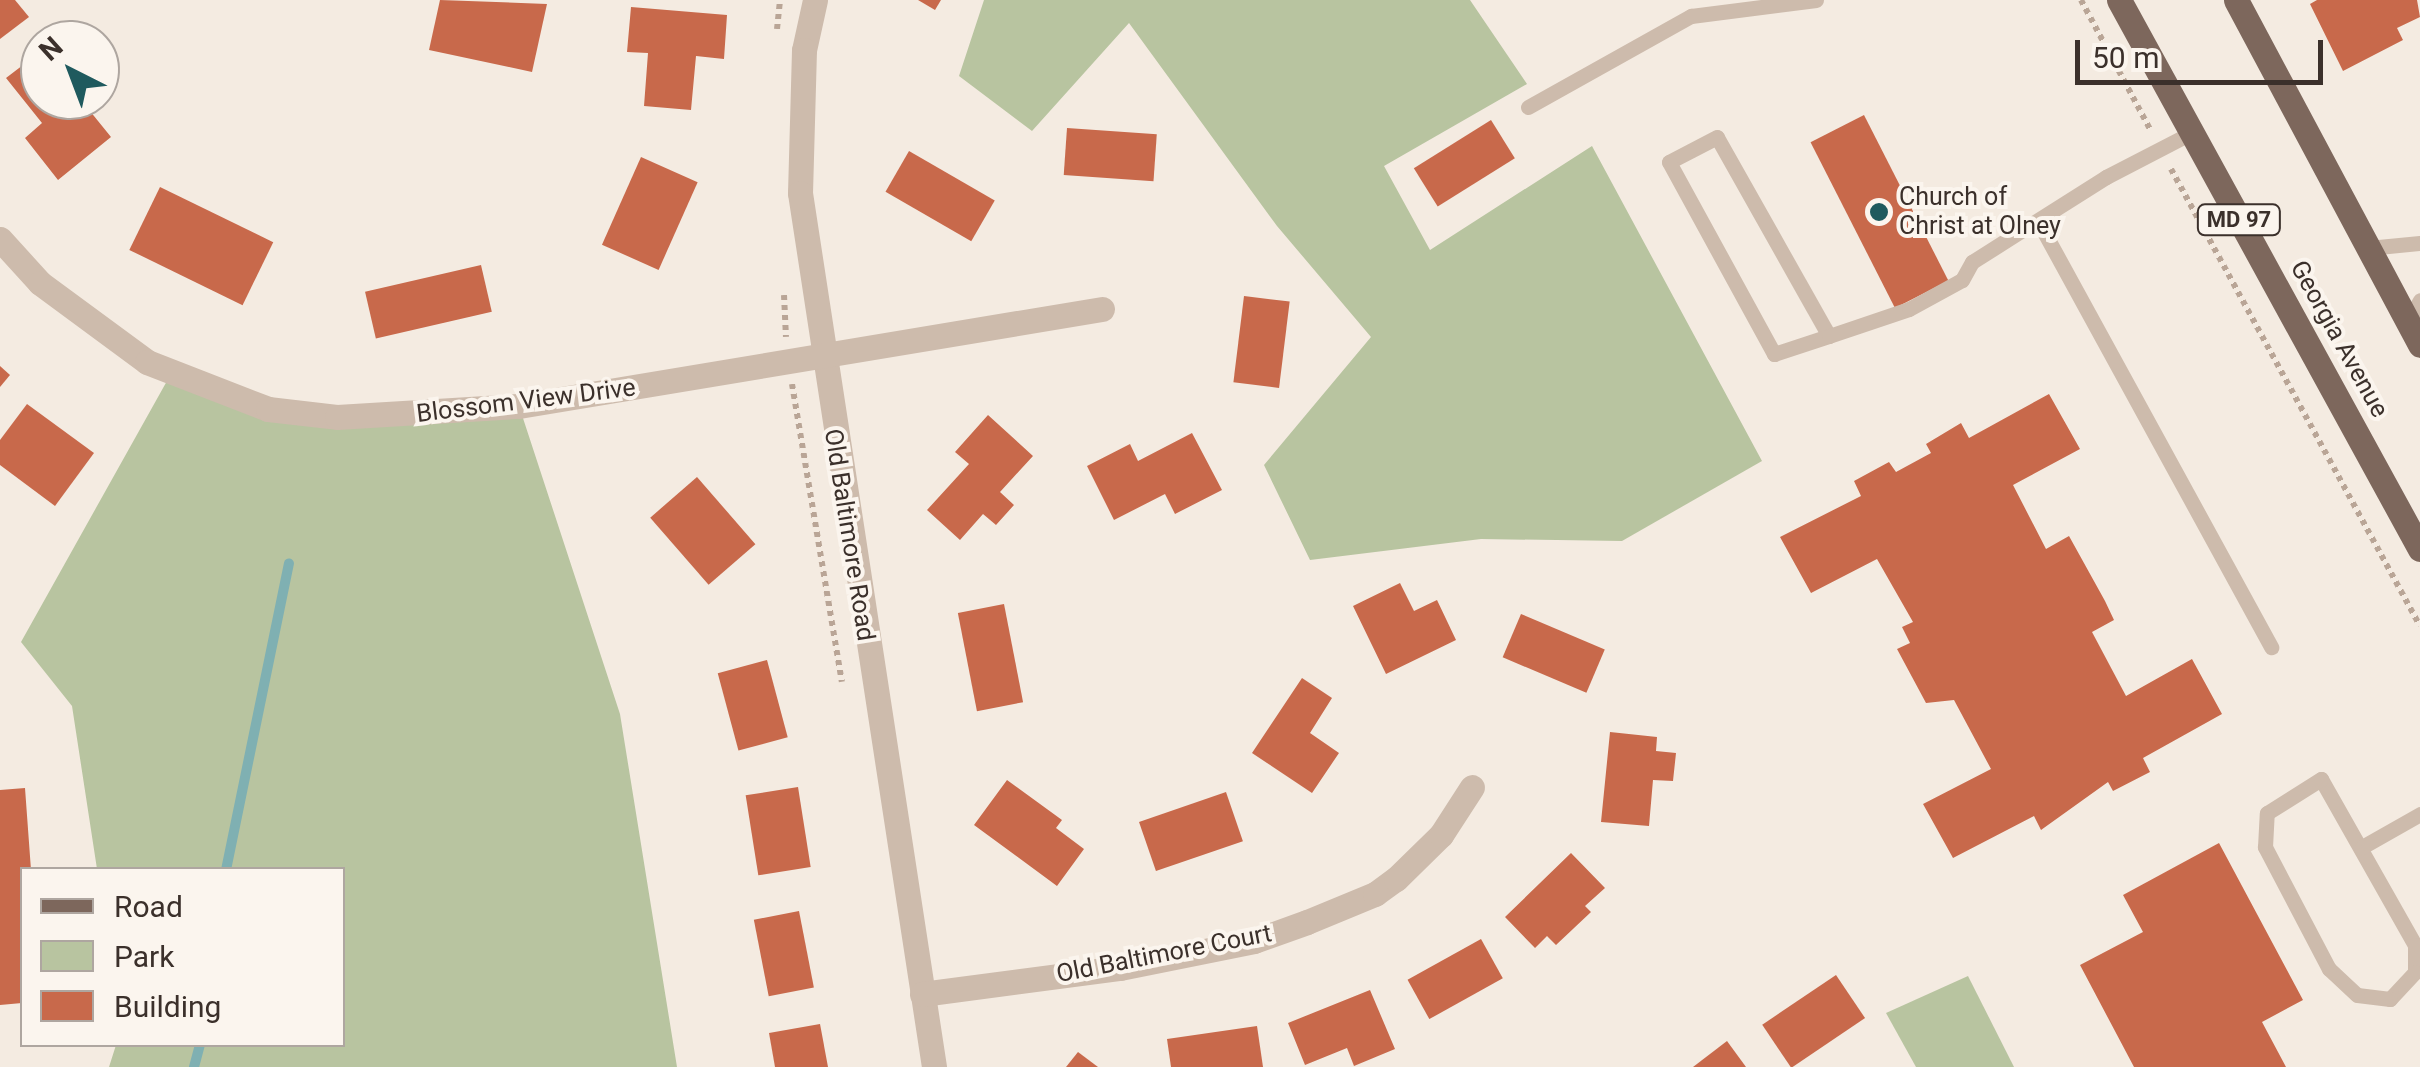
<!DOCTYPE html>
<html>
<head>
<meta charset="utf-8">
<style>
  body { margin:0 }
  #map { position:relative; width:2420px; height:1067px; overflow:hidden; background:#f4ebe1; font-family:Roboto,sans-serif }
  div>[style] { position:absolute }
  .green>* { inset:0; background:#b8c4a0 }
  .stream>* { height:10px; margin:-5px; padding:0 5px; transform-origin:5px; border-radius:5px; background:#7fb0b2 }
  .building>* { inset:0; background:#c8694b; transform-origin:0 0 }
  .path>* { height:6px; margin-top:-3px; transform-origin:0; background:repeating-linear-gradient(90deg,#b9a596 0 5px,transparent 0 10px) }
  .service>* { height:15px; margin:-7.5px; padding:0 7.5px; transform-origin:7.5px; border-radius:7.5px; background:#cdbbac }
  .minor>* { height:25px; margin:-12.5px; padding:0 12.5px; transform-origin:12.5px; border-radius:12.5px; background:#cdbbac }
  .primary>* { height:25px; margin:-12.5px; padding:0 12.5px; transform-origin:12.5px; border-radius:12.5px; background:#7d675c }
  .dots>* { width:28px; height:28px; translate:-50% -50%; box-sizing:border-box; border:5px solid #fbf5ee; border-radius:50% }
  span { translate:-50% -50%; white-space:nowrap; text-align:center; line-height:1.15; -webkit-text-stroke:8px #fbf5ee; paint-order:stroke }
  .shield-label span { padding:2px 8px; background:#fbf5ee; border:2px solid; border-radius:8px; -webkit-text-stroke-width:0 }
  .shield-label { font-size:22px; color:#3b302b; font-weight:700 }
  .poi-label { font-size:25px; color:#3b302b }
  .left { translate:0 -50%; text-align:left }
  .street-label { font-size:25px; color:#3b302b }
  .legend { position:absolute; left:20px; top:867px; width:325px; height:180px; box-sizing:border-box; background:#fbf5ee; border:2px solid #aea6a0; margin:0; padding:12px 18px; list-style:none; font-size:30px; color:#3b302b }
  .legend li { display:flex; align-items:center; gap:20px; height:50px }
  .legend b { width:50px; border:2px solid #aea6a0 }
  .north { position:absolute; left:20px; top:20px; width:100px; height:100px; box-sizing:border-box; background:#fbf5ee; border:2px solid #aea6a0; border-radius:50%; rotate:318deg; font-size:28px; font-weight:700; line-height:40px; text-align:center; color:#3b302b }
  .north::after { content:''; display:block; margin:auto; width:35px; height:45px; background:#1f5a5e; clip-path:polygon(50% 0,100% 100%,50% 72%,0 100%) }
  .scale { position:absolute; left:2075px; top:40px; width:248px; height:45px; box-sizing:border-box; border:5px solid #3b302b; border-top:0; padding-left:12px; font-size:30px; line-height:35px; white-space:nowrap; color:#3b302b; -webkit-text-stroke:8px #fbf5ee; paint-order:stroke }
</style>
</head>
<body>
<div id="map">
  <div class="green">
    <div style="clip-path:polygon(984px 0,1470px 0,1527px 84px,1384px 166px,1430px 250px,1592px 146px,1762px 461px,1622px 541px,1481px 539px,1310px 560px,1264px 465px,1371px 337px,1277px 226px,1129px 23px,1032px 131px,959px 76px)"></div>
    <div style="clip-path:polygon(172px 372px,268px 409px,519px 406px,620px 714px,677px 1067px,109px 1067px,116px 1045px,342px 1044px,342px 870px,97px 869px,72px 706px,21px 642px)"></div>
    <div style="clip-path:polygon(1968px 976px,2014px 1067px,1916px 1067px,1886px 1013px)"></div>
  </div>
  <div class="stream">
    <div style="left:226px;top:870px;width:313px;rotate:-78.4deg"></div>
    <div style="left:194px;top:1067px;width:24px;rotate:-75deg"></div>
  </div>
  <div class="building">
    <div style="clip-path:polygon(0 0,15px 0,29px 17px,0 39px)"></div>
    <div style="clip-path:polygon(440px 0,547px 4px,532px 72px,429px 50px)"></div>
    <div style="clip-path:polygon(918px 0,941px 0,935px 10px)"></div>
    <div style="clip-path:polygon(2317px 0,2417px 0,2420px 17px,2397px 28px,2403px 40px,2343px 71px,2310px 4px)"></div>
    <div style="clip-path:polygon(631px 7px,727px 15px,724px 59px,696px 56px,691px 110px,644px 106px,648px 53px,627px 52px)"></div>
    <div style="clip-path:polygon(40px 52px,40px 100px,81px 100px,111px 137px,58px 180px,25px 138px,42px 123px,6px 78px)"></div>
    <div style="left:1864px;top:115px;width:186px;height:60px;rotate:63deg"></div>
    <div style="left:1491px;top:120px;width:45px;height:91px;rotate:58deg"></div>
    <div style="left:1067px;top:128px;width:90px;height:47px;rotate:4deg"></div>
    <div style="left:909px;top:151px;width:99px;height:47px;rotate:30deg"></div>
    <div style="left:641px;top:157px;width:62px;height:96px;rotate:24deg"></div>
    <div style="left:160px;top:187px;width:126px;height:70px;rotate:26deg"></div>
    <div style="left:481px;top:265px;width:48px;height:119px;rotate:77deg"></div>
    <div style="left:1244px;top:296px;width:46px;height:87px;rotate:7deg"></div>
    <div style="clip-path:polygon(0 366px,10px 375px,0 387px)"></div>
    <div style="clip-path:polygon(2049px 394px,2080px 449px,2013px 485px,2046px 549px,2069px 536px,2105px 601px,2114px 620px,2092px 632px,2126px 696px,2192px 659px,2222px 714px,2143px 758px,2150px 772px,2113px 791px,2108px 782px,2041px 830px,2034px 816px,1953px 858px,1923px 804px,1991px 769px,1954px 700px,1926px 703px,1897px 649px,1910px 643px,1902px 627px,1913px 622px,1877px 559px,1811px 593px,1780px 537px,1861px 496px,1854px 481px,1889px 462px,1896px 472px,1931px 453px,1926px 444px,1961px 423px,1969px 438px)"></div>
    <div style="clip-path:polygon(27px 404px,94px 453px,55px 506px,0 465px,0 440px)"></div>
    <div style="clip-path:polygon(988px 415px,1033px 456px,1000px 492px,1014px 505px,996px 525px,983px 514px,960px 540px,927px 510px,969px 464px,955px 452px)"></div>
    <div style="clip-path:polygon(1192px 433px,1222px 490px,1175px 514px,1165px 494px,1114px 520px,1087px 466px,1130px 444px,1138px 461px)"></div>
    <div style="left:697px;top:477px;width:89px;height:62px;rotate:49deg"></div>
    <div style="clip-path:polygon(1400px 583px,1414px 611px,1437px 600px,1456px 640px,1386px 674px,1353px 606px)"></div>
    <div style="left:1004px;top:604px;width:100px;height:47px;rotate:79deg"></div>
    <div style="left:1521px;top:614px;width:91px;height:47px;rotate:23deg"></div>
    <div style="left:767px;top:660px;width:80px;height:51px;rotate:75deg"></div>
    <div style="clip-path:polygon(1302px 678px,1332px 698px,1310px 733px,1339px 753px,1312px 793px,1252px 753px)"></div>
    <div style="clip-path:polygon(1610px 732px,1657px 737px,1656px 751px,1676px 753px,1673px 781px,1653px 780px,1649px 826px,1601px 822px)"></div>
    <div style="clip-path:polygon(1007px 780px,1062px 820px,1056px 828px,1084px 849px,1057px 886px,974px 825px)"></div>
    <div style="left:798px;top:787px;width:81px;height:53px;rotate:81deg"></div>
    <div style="clip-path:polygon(25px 788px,31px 870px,22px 870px,22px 1003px,0 1005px,0 790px)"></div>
    <div style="left:1226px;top:792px;width:52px;height:92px;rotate:71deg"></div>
    <div style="clip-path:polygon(2219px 843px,2303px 1000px,2262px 1022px,2286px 1067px,2134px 1067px,2080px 965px,2143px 932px,2123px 895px)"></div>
    <div style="clip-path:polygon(1571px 853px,1605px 888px,1585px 906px,1591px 912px,1556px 945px,1547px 936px,1535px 948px,1505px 917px)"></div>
    <div style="left:799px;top:911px;width:78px;height:46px;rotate:79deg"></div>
    <div style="left:1481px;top:939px;width:45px;height:84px;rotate:61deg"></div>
    <div style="left:1836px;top:975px;width:52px;height:89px;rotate:56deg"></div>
    <div style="clip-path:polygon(1370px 990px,1395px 1049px,1354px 1066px,1347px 1048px,1305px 1065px,1288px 1023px)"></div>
    <div style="clip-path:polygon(820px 1024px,828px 1067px,775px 1067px,769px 1033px)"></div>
    <div style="clip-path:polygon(1257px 1026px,1263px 1067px,1171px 1067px,1167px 1039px)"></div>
    <div style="clip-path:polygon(1727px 1041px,1746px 1067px,1693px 1067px)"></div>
    <div style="clip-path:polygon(1078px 1052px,1098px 1067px,1066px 1067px)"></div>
  </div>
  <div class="path">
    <div style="left:2081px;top:0;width:149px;rotate:61.9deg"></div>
    <div style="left:777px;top:29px;width:29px;rotate:-84deg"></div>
    <div style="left:2171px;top:169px;width:520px;rotate:61.42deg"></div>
    <div style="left:784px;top:295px;width:42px;rotate:87.3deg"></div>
    <div style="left:792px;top:384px;width:302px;rotate:80.5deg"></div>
  </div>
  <div class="service">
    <div style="left:1528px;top:107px;width:187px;rotate:-29.2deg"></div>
    <div style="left:1691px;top:16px;width:126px;rotate:-7.3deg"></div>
    <div style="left:2038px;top:221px;width:486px;rotate:61.3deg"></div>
    <div style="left:2368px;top:248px;width:52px;rotate:-5.5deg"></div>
    <div style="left:2408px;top:321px;width:24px;rotate:-60deg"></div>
    <div style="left:1829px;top:336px;width:228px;rotate:-119.4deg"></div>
    <div style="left:1717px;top:137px;width:54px;rotate:152.5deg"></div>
    <div style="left:1669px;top:162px;width:219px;rotate:61.3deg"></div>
    <div style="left:1774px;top:354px;width:58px;rotate:-18.1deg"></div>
    <div style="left:1829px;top:336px;width:84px;rotate:-18.6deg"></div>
    <div style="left:1909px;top:309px;width:60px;rotate:-28.7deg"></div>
    <div style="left:1962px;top:280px;width:21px;rotate:-61deg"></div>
    <div style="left:1972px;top:262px;width:159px;rotate:-32.4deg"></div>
    <div style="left:2106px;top:177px;width:96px;rotate:-27.4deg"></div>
    <div style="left:2321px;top:779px;width:191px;rotate:60.5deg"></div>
    <div style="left:2415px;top:945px;width:27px;rotate:90deg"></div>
    <div style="left:2415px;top:972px;width:37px;rotate:133deg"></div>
    <div style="left:2390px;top:999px;width:33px;rotate:-173deg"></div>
    <div style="left:2357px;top:995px;width:38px;rotate:-137deg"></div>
    <div style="left:2329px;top:969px;width:138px;rotate:-117.7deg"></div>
    <div style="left:2265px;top:847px;width:34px;rotate:-87deg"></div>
    <div style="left:2267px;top:813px;width:64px;rotate:-32.2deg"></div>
    <div style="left:2362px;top:847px;width:67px;rotate:-29.6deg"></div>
  </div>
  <div class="minor">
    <div style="left:815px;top:0;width:51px;rotate:102.4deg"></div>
    <div style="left:804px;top:50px;width:143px;rotate:91.6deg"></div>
    <div style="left:800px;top:193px;width:884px;rotate:81.28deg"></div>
    <div style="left:0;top:239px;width:59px;rotate:47.7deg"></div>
    <div style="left:40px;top:283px;width:133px;rotate:36.4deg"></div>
    <div style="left:147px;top:362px;width:130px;rotate:21.2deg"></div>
    <div style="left:268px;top:409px;width:69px;rotate:6.6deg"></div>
    <div style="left:337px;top:417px;width:182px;rotate:-3.5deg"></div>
    <div style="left:519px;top:406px;width:591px;rotate:-9.45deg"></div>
    <div style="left:922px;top:994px;width:200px;rotate:-7.5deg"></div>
    <div style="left:1120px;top:968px;width:137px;rotate:-11.4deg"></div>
    <div style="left:1254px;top:941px;width:56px;rotate:-19.7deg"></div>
    <div style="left:1307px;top:922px;width:74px;rotate:-22.4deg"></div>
    <div style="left:1375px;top:894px;width:26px;rotate:-36deg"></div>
    <div style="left:1396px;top:879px;width:63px;rotate:-44.4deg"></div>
    <div style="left:1441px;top:835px;width:57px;rotate:-57.1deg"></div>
  </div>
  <div class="primary">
    <div style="left:2119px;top:0;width:626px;rotate:61.27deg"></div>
    <div style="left:2236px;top:0;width:391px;rotate:61.9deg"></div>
  </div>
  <div class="dots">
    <div style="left:1879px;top:212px;background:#1f5a5e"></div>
  </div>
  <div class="shield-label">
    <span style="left:2239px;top:220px">MD 97</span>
  </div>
  <div class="poi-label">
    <span class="left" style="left:1899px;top:212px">Church of<br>Christ at Olney</span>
  </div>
  <div class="street-label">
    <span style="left:2339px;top:339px;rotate:61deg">Georgia Avenue</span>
    <span style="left:526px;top:401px;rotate:-7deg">Blossom View Drive</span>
    <span style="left:849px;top:535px;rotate:81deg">Old Baltimore Road</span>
    <span style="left:1164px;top:954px;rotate:-11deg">Old Baltimore Court</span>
  </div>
  <ul class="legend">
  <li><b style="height:12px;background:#7d675c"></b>Road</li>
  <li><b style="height:28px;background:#b8c4a0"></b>Park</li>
  <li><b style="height:28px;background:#c8694b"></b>Building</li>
  </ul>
  <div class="north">N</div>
  <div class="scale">50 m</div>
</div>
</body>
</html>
